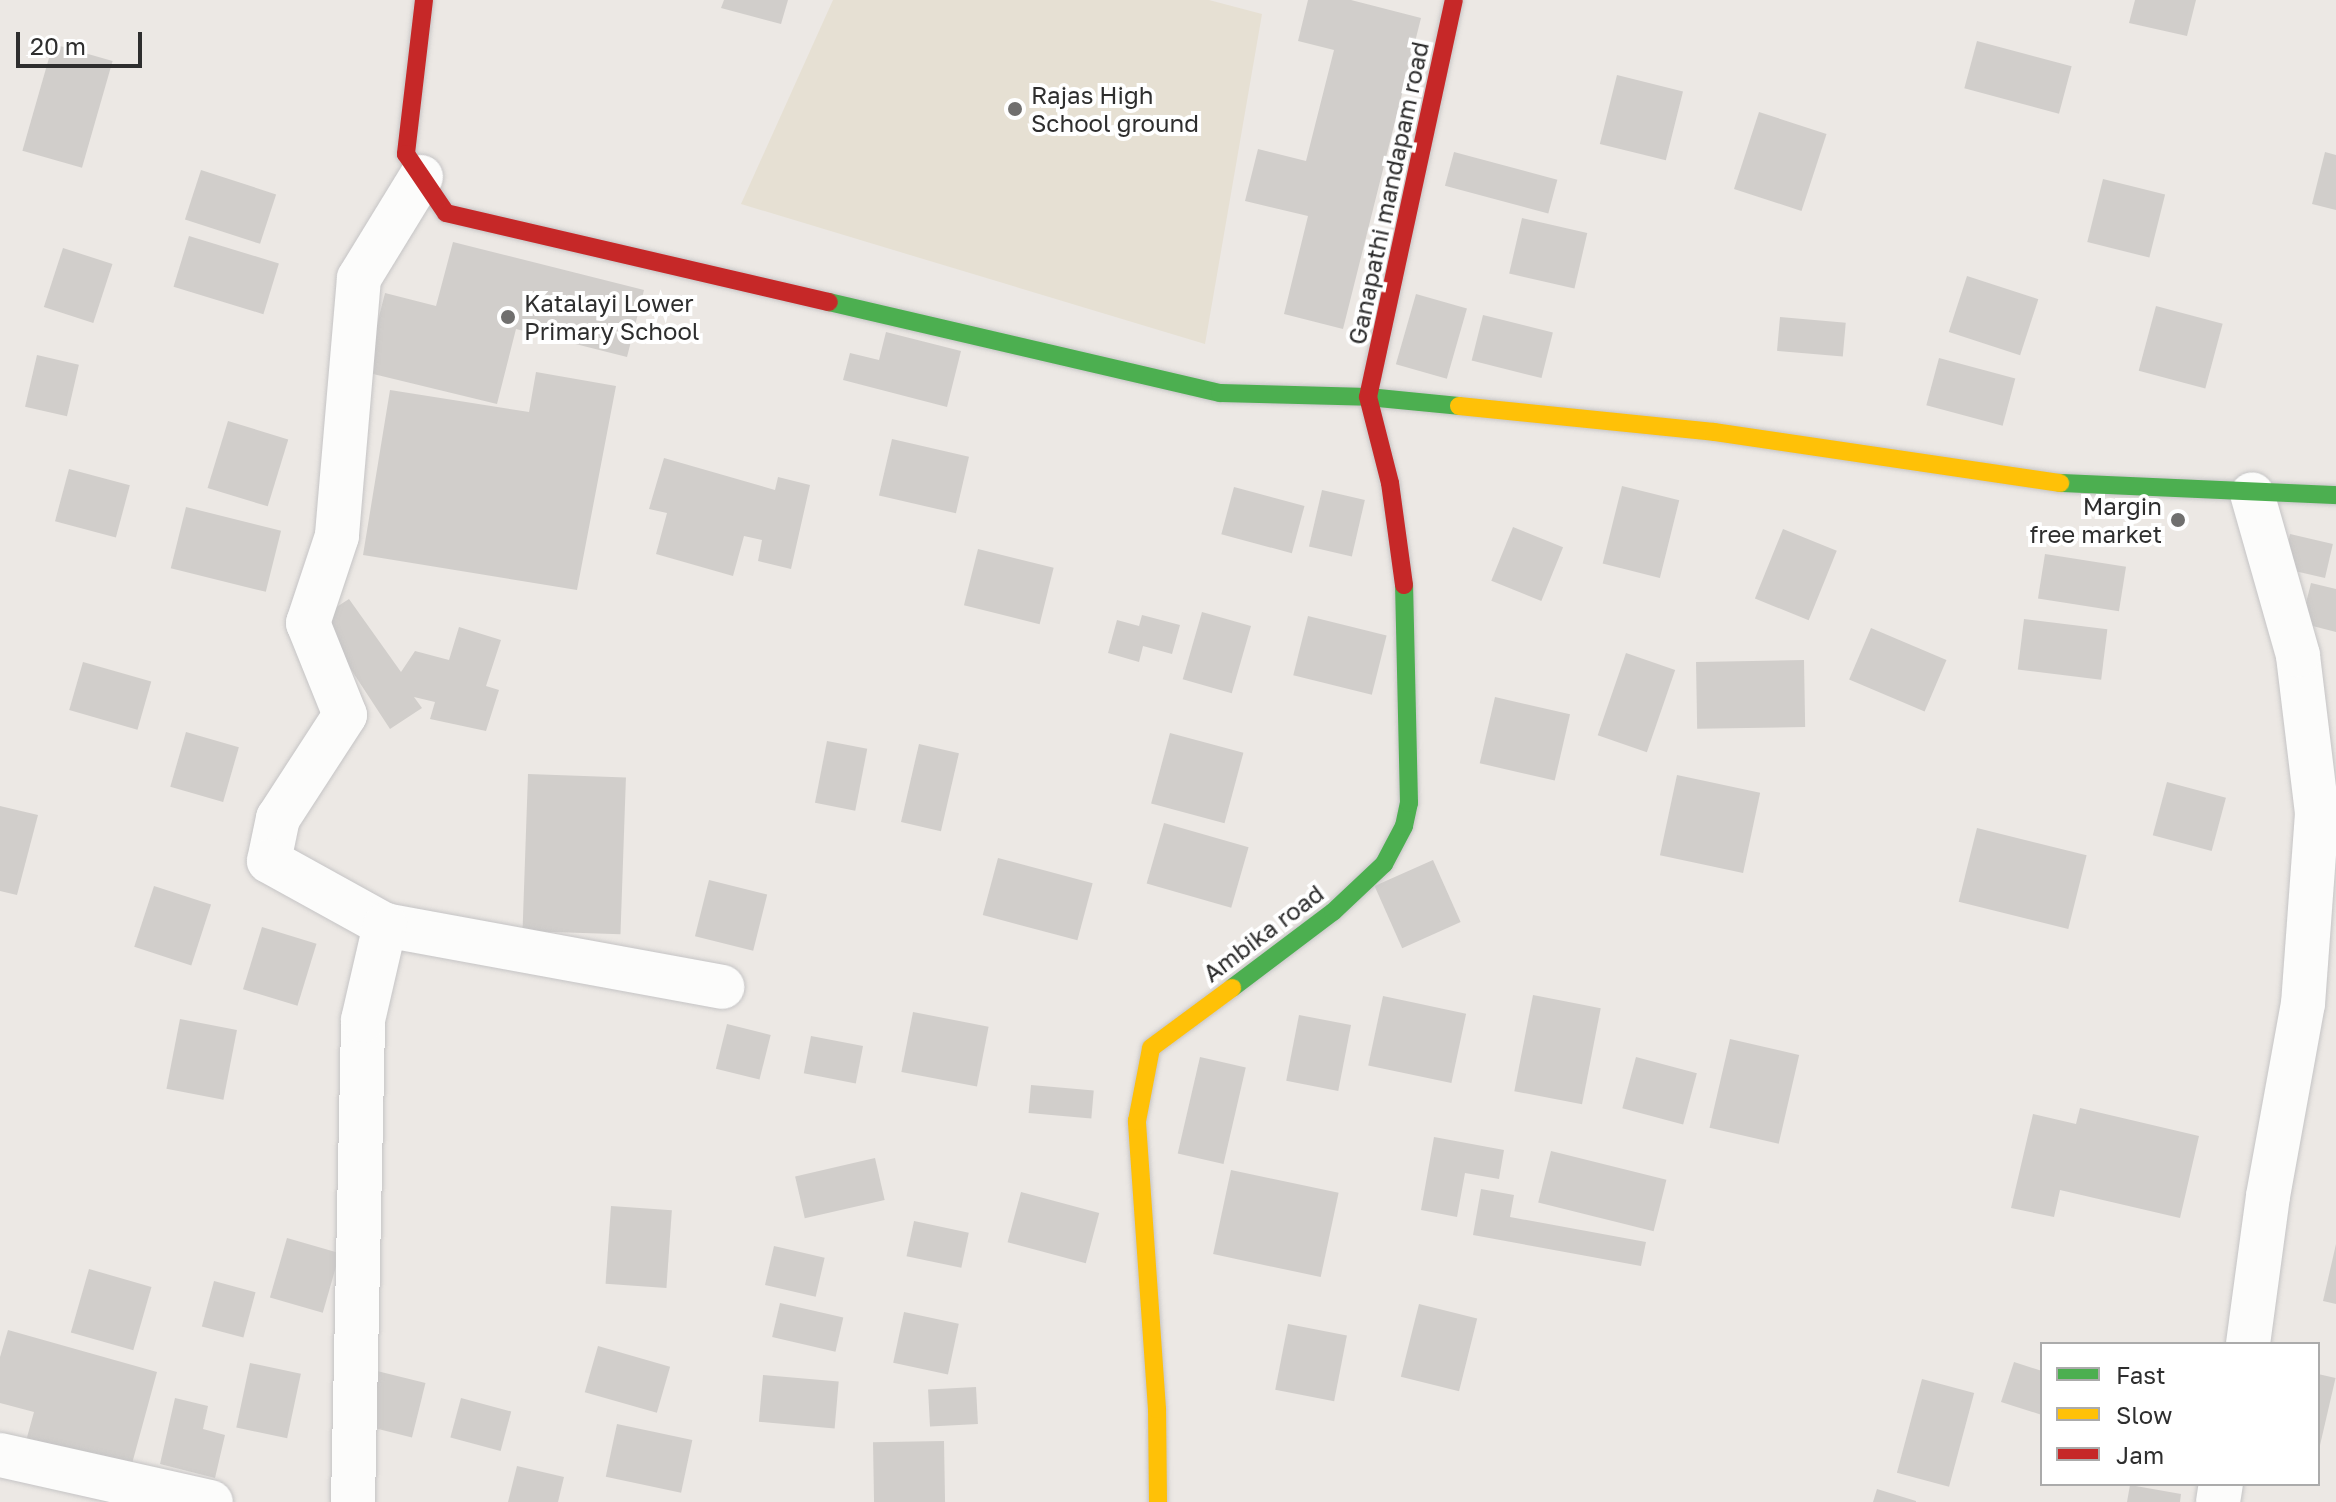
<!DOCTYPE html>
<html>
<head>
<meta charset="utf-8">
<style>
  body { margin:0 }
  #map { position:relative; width:2336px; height:1502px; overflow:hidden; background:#ece8e4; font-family:"Golos Text",sans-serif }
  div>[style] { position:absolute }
  .education>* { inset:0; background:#e6e0d3 }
  .building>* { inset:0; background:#d1cecb; transform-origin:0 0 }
  .roads { filter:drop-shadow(0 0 2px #c5c4c5) drop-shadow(0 0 2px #c5c4c5) }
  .street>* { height:44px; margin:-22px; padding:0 22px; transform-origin:22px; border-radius:22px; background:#fcfcfb }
  .fast>* { height:18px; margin:-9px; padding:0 9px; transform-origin:9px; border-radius:9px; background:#4caf50 }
  .slow>* { height:18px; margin:-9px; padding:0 9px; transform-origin:9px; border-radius:9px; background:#ffc107 }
  .jam>* { height:18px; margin:-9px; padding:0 9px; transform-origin:9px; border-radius:9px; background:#c62828 }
  .dots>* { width:22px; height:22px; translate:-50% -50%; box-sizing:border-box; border:4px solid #fff; border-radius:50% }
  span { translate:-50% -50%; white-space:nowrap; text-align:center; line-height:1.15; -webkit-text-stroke:8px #fff; paint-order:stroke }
  .poi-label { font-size:24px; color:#2e2e2e }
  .left { translate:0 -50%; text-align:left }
  .right { translate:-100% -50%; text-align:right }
  .street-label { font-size:24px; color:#2e2e2e }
  .legend { position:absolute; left:2040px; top:1342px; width:280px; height:144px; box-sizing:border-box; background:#fff; border:2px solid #ababab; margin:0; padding:10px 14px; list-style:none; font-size:24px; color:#2e2e2e }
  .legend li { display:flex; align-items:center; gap:16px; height:40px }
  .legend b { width:40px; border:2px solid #ababab }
  .scale { position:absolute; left:16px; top:32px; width:126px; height:36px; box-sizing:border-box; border:4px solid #2e2e2e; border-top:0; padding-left:10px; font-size:24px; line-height:28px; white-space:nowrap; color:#2e2e2e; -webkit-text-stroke:6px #fff; paint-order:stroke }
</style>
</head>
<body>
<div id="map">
  <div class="education">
    <div style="clip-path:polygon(833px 0,1209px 0,1262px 14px,1205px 344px,741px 204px)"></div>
  </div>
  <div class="building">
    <div style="clip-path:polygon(724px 0,788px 0,781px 24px,721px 8px)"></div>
    <div style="clip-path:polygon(1308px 0,1351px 0,1421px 18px,1343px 329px,1284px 314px,1308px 216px,1245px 201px,1258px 149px,1306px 161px,1334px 50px,1298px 41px)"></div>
    <div style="clip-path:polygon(2135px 0,2196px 0,2187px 36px,2129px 23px)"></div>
    <div style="left:1977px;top:41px;width:98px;height:49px;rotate:15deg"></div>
    <div style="left:53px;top:44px;width:62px;height:111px;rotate:16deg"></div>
    <div style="left:1617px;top:75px;width:68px;height:71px;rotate:14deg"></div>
    <div style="left:1759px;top:112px;width:71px;height:81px;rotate:18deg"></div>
    <div style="left:1454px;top:152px;width:107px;height:35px;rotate:15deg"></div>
    <div style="clip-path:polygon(2325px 152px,2336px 155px,2336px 210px,2312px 204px)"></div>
    <div style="left:201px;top:170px;width:79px;height:52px;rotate:18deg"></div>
    <div style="left:2103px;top:179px;width:64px;height:65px;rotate:14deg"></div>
    <div style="left:1522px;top:218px;width:67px;height:57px;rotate:13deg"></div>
    <div style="left:189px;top:236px;width:94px;height:53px;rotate:17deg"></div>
    <div style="clip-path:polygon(453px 242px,644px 290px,627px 357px,516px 329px,497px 404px,365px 372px,385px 293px,436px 306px)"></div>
    <div style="left:63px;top:248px;width:52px;height:62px;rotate:18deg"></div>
    <div style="left:1967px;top:276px;width:75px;height:59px;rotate:18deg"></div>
    <div style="left:1416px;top:294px;width:53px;height:73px;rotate:16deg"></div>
    <div style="left:2156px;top:306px;width:69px;height:67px;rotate:15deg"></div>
    <div style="left:1483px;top:315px;width:72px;height:47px;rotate:14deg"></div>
    <div style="left:1780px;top:317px;width:66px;height:34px;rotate:5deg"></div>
    <div style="clip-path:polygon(886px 332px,961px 351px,947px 407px,843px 380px,850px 353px,879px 360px)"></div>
    <div style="left:37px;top:355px;width:43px;height:53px;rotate:13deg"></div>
    <div style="left:1939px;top:358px;width:79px;height:49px;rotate:15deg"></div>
    <div style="clip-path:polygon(536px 372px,616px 386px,577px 590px,363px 555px,390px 390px,529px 412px)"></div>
    <div style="left:228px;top:421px;width:63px;height:70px;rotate:17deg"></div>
    <div style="left:892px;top:439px;width:79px;height:58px;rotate:13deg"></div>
    <div style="clip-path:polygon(664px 458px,775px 490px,778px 477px,810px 485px,791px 569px,758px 561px,762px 540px,744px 536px,733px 576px,656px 554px,667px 513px,649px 509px)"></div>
    <div style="left:69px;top:469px;width:63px;height:54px;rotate:15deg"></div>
    <div style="left:1622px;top:486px;width:59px;height:80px;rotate:14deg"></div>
    <div style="left:1234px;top:487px;width:73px;height:49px;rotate:15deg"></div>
    <div style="left:1322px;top:490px;width:44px;height:58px;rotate:13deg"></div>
    <div style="left:186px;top:507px;width:98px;height:63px;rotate:14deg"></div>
    <div style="left:1513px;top:527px;width:54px;height:58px;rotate:22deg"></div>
    <div style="left:1783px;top:529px;width:58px;height:75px;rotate:22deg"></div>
    <div style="left:2290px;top:534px;width:44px;height:35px;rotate:13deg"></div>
    <div style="left:978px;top:549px;width:78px;height:58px;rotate:14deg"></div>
    <div style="left:2045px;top:554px;width:82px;height:45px;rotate:9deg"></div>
    <div style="clip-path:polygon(2311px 583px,2336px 589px,2336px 632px,2301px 623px)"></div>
    <div style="clip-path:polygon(349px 599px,401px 672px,415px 651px,449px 660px,459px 627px,501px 640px,486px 686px,499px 690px,486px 731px,430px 719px,435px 702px,414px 697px,422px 708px,390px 729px,318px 619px)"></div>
    <div style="left:1202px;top:612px;width:51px;height:70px;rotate:16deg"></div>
    <div style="clip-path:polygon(1142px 615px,1180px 625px,1172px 654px,1143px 646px,1139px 662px,1108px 653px,1117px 620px,1139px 626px)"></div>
    <div style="left:1308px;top:616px;width:81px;height:61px;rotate:14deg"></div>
    <div style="left:2024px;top:619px;width:84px;height:51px;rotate:7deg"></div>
    <div style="left:1871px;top:628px;width:82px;height:56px;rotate:23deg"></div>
    <div style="left:1626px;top:653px;width:52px;height:87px;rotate:19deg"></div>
    <div style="left:1804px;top:660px;width:67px;height:108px;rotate:89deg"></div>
    <div style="left:83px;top:662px;width:71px;height:50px;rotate:16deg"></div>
    <div style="left:1495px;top:697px;width:77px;height:68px;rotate:13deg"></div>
    <div style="left:186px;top:732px;width:55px;height:57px;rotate:16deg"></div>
    <div style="left:1170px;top:733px;width:76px;height:73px;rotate:15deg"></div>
    <div style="left:827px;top:741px;width:41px;height:63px;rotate:11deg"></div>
    <div style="left:919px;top:744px;width:41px;height:80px;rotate:13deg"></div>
    <div style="left:528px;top:774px;width:98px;height:157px;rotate:2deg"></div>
    <div style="left:1677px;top:775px;width:85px;height:82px;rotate:12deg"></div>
    <div style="left:2167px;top:782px;width:61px;height:55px;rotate:15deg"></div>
    <div style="clip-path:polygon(0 806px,38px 815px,17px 895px,0 891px)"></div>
    <div style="left:1164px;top:823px;width:88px;height:63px;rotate:16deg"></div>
    <div style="left:1977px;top:828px;width:113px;height:76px;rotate:14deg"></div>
    <div style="left:998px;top:858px;width:98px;height:59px;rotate:15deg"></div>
    <div style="left:1433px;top:860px;width:68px;height:64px;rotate:66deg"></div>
    <div style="left:709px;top:880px;width:60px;height:58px;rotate:14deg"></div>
    <div style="left:154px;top:886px;width:60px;height:64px;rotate:18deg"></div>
    <div style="left:262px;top:927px;width:57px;height:65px;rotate:17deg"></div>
    <div style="left:1533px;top:995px;width:69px;height:98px;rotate:11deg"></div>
    <div style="left:1383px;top:996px;width:85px;height:71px;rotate:12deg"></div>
    <div style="left:913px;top:1012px;width:77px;height:61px;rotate:11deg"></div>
    <div style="left:1299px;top:1015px;width:53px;height:67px;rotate:11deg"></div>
    <div style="left:180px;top:1019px;width:58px;height:71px;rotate:11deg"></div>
    <div style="left:727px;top:1024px;width:45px;height:46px;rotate:14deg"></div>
    <div style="left:811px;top:1036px;width:53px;height:38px;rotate:11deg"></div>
    <div style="left:1730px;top:1039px;width:71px;height:91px;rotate:13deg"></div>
    <div style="left:1200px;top:1057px;width:47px;height:99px;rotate:13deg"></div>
    <div style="left:1636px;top:1057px;width:63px;height:53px;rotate:15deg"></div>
    <div style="left:1031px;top:1085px;width:63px;height:28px;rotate:5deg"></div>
    <div style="clip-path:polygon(2080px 1108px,2199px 1136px,2180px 1218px,2060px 1190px,2054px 1217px,2011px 1208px,2033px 1114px,2076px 1124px)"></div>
    <div style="clip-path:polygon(1434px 1137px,1504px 1150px,1499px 1179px,1465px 1173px,1457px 1217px,1421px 1210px)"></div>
    <div style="left:1551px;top:1151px;width:119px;height:53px;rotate:14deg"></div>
    <div style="left:875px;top:1158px;width:43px;height:82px;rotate:77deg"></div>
    <div style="left:1231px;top:1170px;width:110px;height:86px;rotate:12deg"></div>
    <div style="clip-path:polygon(1481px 1189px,1514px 1195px,1510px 1217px,1646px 1242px,1641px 1266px,1473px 1235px)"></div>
    <div style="left:1021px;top:1192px;width:81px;height:52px;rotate:15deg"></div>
    <div style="left:611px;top:1206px;width:61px;height:78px;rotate:4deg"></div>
    <div style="left:914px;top:1221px;width:56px;height:36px;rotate:12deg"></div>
    <div style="left:287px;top:1238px;width:55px;height:62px;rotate:16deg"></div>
    <div style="clip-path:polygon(2336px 1244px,2336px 1304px,2323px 1301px)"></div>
    <div style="left:774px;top:1246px;width:52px;height:40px;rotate:13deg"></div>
    <div style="left:89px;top:1269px;width:65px;height:66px;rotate:16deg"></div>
    <div style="left:214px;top:1281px;width:43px;height:47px;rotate:15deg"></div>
    <div style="left:780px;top:1303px;width:65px;height:35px;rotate:13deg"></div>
    <div style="left:1419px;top:1304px;width:60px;height:75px;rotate:14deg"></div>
    <div style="left:904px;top:1312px;width:56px;height:52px;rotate:12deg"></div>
    <div style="left:1288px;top:1324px;width:60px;height:67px;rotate:11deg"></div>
    <div style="clip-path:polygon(8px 1330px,157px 1372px,130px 1471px,26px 1441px,34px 1412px,0 1403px,0 1357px)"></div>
    <div style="left:598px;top:1346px;width:75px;height:48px;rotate:16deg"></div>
    <div style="clip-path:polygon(2014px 1362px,2042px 1371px,2042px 1415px,2001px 1402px)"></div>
    <div style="left:250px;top:1363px;width:52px;height:66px;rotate:12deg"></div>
    <div style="left:377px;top:1371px;width:50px;height:56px;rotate:14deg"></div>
    <div style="left:2318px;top:1374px;width:18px;height:76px;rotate:13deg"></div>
    <div style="left:763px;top:1375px;width:76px;height:47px;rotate:5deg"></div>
    <div style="left:1922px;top:1379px;width:54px;height:97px;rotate:15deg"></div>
    <div style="left:976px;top:1387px;width:37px;height:48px;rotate:87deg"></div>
    <div style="clip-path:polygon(175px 1398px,208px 1406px,203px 1429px,225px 1435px,215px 1478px,160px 1464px)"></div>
    <div style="left:461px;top:1398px;width:52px;height:41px;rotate:15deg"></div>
    <div style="left:617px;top:1424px;width:77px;height:54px;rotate:12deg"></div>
    <div style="left:944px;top:1441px;width:61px;height:71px;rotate:89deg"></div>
    <div style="clip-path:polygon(517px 1466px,564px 1477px,558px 1502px,508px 1502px)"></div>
    <div style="clip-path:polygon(2130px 1485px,2181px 1494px,2180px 1502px,2127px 1502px)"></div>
    <div style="clip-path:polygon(1877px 1489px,1916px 1501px,1916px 1502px,1873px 1502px)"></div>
  </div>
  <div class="roads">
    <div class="street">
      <div style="left:421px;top:177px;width:119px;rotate:121.5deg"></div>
      <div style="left:359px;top:278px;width:259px;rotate:94.9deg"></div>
      <div style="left:337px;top:536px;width:92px;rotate:108.4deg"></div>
      <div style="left:308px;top:623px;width:99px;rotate:68.1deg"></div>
      <div style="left:345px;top:715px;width:123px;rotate:123deg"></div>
      <div style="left:278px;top:818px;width:44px;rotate:101.8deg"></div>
      <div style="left:269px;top:861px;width:132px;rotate:28.9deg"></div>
      <div style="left:385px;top:925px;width:343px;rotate:10.4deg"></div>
      <div style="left:2248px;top:1344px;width:149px;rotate:-82.3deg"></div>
      <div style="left:2268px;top:1196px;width:195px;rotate:-79.7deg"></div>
      <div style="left:2303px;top:1004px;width:192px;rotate:-85.8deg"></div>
      <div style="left:2317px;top:813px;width:159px;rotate:-96.9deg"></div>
      <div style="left:2298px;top:655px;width:167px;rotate:-105.9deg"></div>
      <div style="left:0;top:1455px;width:216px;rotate:12.6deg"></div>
      <div style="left:353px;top:1502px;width:482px;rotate:-88.8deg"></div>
      <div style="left:363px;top:1020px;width:98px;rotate:-77deg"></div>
      <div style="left:2218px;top:1502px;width:18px;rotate:-81deg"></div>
    </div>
    <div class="fast">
      <div style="left:829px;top:302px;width:401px;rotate:13.1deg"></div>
      <div style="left:1220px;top:393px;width:148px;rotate:1.5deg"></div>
      <div style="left:1368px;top:397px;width:91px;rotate:5.6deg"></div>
      <div style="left:2060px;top:483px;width:276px;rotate:2.5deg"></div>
      <div style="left:1232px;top:988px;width:126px;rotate:-37deg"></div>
      <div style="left:1333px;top:912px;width:70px;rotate:-43.3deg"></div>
      <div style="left:1384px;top:864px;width:43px;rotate:-62.2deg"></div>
      <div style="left:1404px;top:826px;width:24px;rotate:-78deg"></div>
      <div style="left:1409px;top:803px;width:218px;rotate:-91.3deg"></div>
    </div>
    <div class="slow">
      <div style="left:1459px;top:406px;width:256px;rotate:5.8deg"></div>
      <div style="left:1714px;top:432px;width:350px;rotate:8.4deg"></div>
      <div style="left:1158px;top:1502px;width:93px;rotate:-90.6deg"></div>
      <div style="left:1157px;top:1409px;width:289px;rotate:-94deg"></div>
      <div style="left:1137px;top:1121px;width:74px;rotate:-79.1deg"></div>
      <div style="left:1151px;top:1048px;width:101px;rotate:-36.5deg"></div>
    </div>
    <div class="jam">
      <div style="left:424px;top:0;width:155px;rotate:96.7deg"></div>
      <div style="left:406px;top:154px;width:71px;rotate:55.9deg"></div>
      <div style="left:446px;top:213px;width:393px;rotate:13.1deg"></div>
      <div style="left:1404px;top:585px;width:103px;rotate:-97.8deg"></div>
      <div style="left:1390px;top:483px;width:89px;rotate:-104.3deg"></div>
      <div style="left:1368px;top:397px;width:406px;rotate:-77.8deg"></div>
    </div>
  </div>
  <div class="dots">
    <div style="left:1015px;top:109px;background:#706f6e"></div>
    <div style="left:508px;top:317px;background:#706f6e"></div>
    <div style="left:2178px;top:520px;background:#706f6e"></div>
  </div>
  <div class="poi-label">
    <span class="left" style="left:1031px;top:109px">Rajas High<br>School ground</span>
    <span class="left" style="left:524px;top:317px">Katalayi Lower<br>Primary School</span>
    <span class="right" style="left:2162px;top:520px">Margin<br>free market</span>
  </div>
  <div class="street-label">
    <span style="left:1388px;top:193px;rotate:-78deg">Ganapathi mandapam road</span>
    <span style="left:1263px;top:933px;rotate:-37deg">Ambika road</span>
  </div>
  <ul class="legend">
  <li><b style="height:10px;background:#4caf50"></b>Fast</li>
  <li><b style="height:10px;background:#ffc107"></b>Slow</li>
  <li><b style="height:10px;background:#c62828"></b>Jam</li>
  </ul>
  <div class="scale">20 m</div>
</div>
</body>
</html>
